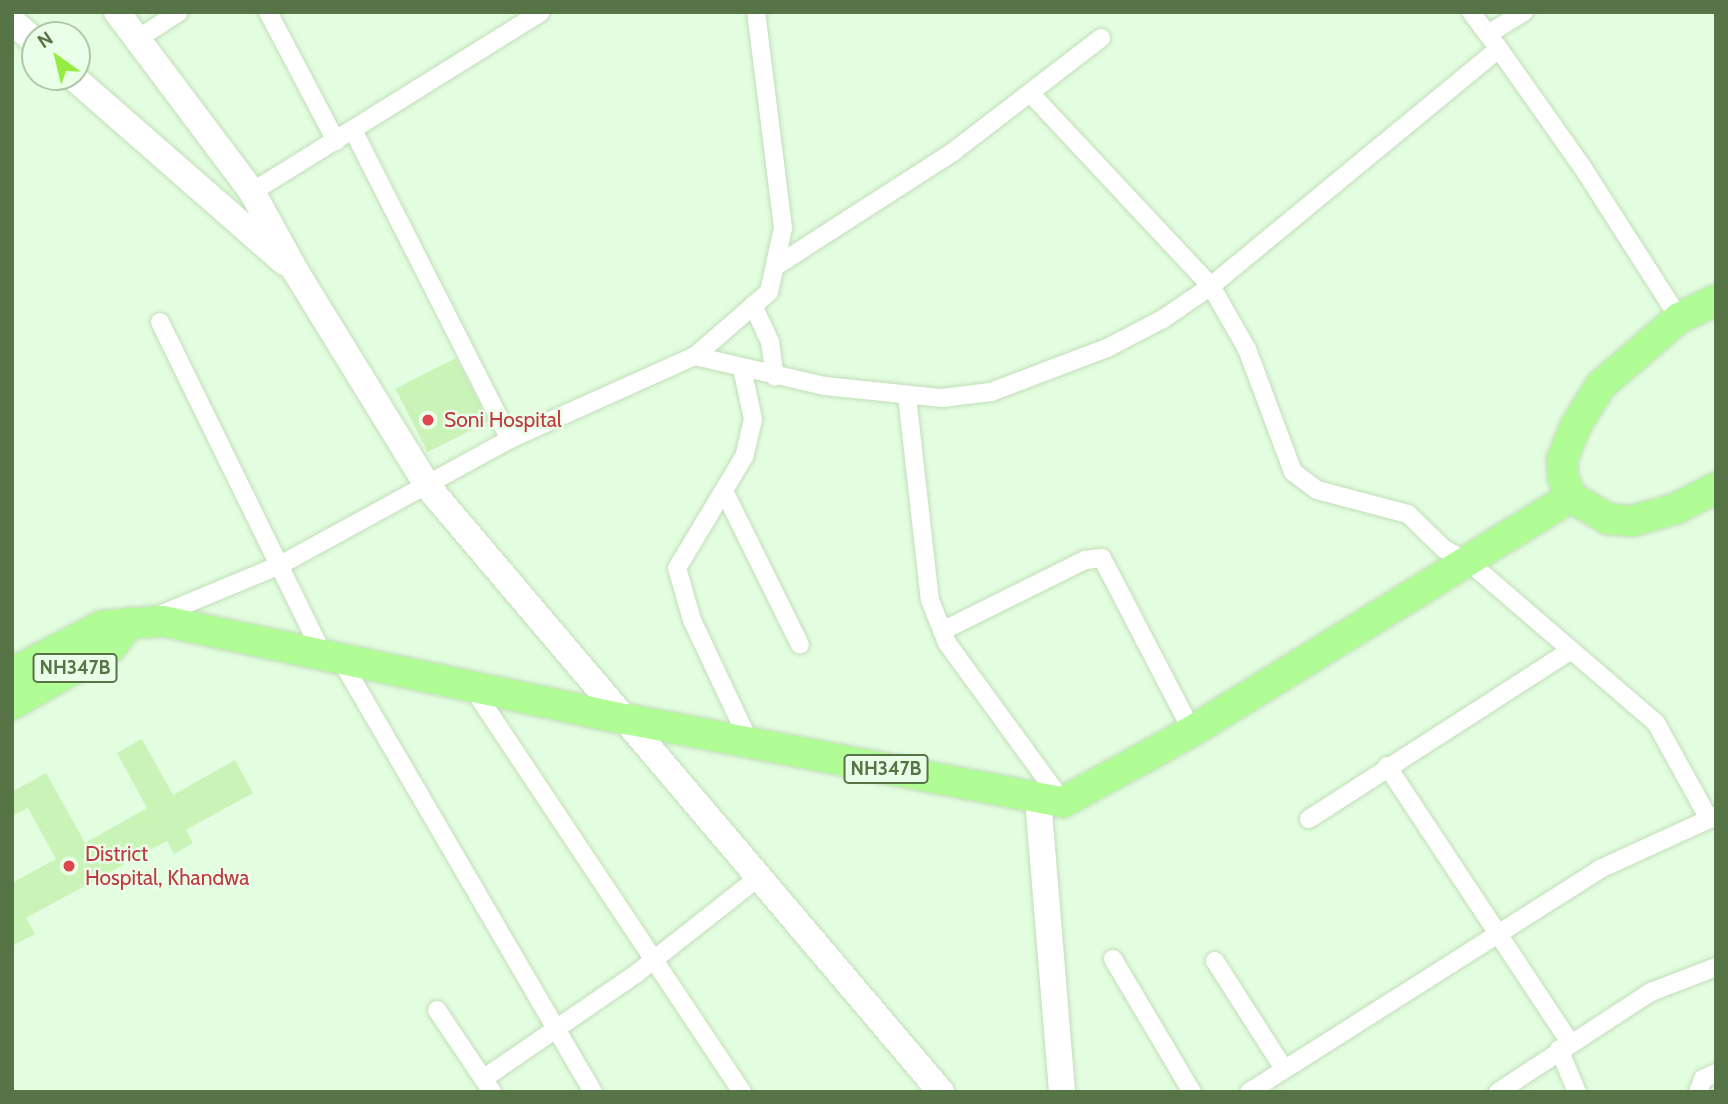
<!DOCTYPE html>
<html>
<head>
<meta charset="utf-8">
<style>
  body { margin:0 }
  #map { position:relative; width:1728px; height:1104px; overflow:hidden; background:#e3fde0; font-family:Cabin,sans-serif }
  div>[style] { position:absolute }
  .building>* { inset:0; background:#caf3b7; transform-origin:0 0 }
  .roads { filter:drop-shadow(0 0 2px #c2deb9) drop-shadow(0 0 2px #c2deb9) }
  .minor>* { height:18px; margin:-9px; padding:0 9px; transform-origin:9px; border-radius:9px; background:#fff }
  .secondary>* { height:26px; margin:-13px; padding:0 13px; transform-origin:13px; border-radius:13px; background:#fff }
  .trunk>* { height:30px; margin:-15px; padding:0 15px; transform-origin:15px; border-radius:15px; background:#b0fc95 }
  .dots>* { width:19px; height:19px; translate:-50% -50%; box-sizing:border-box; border:4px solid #eaffe7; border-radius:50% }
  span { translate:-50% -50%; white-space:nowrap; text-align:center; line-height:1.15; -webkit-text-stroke:5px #eaffe7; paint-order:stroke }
  .shield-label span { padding:2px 5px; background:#eaffe7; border:2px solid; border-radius:5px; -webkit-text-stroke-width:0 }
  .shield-label { font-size:19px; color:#577447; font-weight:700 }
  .health-label { font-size:21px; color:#be3a42 }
  .left { translate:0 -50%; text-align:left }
  .frame { position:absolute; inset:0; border:14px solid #577447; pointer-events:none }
  .north { position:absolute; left:21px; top:21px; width:70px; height:70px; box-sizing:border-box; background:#eaffe7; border:2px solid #afc7a7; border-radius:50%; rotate:326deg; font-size:19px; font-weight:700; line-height:28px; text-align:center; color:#577447 }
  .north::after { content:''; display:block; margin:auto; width:24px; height:32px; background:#94ec40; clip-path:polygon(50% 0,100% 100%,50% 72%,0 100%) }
</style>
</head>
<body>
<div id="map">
  <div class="building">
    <div style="left:456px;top:358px;width:71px;height:68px;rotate:63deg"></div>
    <div style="clip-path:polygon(142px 739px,173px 795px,235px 760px,253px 793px,186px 830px,193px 843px,174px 854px,167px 841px,26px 918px,35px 934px,12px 946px,12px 883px,56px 859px,28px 808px,12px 816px,12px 792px,46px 773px,85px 843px,147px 808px,117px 753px)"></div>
  </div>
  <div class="roads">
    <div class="minor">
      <div style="left:268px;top:12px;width:146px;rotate:62.2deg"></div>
      <div style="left:1488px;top:34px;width:42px;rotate:-31.4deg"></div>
      <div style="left:136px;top:40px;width:51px;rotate:-33.1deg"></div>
      <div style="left:1499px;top:49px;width:146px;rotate:54.8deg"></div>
      <div style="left:1583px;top:168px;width:178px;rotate:57.4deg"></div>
      <div style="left:1032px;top:95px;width:262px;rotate:46.9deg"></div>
      <div style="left:1211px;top:286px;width:73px;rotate:60.3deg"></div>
      <div style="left:1247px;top:349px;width:131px;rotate:69.5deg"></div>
      <div style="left:1293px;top:472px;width:30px;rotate:37deg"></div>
      <div style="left:1317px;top:490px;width:94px;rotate:14.8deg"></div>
      <div style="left:1408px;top:514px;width:50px;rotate:44.2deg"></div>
      <div style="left:1444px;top:549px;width:30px;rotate:28deg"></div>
      <div style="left:1470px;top:563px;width:245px;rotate:40.7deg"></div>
      <div style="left:1656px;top:723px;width:110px;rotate:61.1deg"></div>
      <div style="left:353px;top:130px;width:347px;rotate:63.1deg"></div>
      <div style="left:252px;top:192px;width:340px;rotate:-31.9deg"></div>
      <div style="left:776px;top:266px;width:211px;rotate:-32.8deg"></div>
      <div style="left:953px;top:152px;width:187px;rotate:-37.6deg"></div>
      <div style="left:753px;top:305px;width:41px;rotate:65.3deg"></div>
      <div style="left:770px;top:342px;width:35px;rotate:82deg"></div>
      <div style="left:160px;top:322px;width:368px;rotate:63.9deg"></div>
      <div style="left:695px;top:356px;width:133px;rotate:13deg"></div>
      <div style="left:825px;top:386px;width:118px;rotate:5.9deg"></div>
      <div style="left:942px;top:398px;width:49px;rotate:-7deg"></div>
      <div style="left:991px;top:392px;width:124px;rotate:-20.8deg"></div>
      <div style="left:1107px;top:348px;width:63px;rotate:-27.4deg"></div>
      <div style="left:1163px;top:319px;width:58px;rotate:-34.5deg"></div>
      <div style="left:1211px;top:286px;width:373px;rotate:-39.5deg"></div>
      <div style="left:1499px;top:49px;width:46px;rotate:-127.1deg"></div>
      <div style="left:742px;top:368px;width:52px;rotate:77.8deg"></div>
      <div style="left:753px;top:419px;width:37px;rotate:103deg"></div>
      <div style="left:745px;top:455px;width:132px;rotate:121deg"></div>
      <div style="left:677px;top:568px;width:54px;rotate:73.9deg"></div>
      <div style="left:692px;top:620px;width:134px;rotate:64.8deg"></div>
      <div style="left:907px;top:396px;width:205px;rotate:83.6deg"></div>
      <div style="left:930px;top:600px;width:46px;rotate:68.4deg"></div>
      <div style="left:947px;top:643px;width:197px;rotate:53.9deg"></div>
      <div style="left:725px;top:493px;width:169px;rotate:63.7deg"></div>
      <div style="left:155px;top:617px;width:135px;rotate:-22.6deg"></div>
      <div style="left:280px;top:565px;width:262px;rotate:-28.7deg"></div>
      <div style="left:510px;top:439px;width:203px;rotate:-24.2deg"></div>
      <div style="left:695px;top:356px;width:98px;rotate:-40.9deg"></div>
      <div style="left:769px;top:292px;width:66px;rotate:-77.7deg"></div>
      <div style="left:783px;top:228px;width:218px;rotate:-97.1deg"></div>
      <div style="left:942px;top:631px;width:160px;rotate:-26.4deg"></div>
      <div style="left:1085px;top:560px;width:17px;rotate:-7deg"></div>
      <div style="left:1102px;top:558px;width:195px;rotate:62.5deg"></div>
      <div style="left:338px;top:655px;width:506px;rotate:59.74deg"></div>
      <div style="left:470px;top:684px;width:490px;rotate:56.3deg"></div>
      <div style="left:1387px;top:766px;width:331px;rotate:56.5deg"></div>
      <div style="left:1309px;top:819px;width:310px;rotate:-32.8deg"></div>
      <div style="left:1113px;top:959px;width:155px;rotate:59.3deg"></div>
      <div style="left:1215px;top:961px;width:128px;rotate:57.4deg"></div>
      <div style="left:437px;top:1010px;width:99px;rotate:56.1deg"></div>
      <div style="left:1559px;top:1049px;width:47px;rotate:67.3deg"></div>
      <div style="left:483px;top:1079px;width:187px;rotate:-34.5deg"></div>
      <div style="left:637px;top:973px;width:155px;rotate:-38.2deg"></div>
      <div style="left:1249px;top:1092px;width:416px;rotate:-32.4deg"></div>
      <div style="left:1600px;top:869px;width:128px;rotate:-24.6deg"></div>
      <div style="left:1498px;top:1092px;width:183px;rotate:-33.2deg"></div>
      <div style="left:1651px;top:992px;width:70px;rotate:-21deg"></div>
      <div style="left:1698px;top:1092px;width:14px;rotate:-69deg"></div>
      <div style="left:1703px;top:1079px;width:14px;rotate:-25deg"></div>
    </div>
    <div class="secondary">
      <div style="left:117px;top:12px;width:225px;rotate:53.1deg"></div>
      <div style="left:252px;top:192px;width:91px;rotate:61.2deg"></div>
      <div style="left:296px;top:272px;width:254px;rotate:58.4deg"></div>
      <div style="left:429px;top:488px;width:792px;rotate:49.71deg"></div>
      <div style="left:12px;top:21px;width:31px;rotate:42deg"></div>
      <div style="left:73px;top:77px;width:281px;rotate:41.2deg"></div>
      <div style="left:1038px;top:799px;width:294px;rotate:85.3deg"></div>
    </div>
    <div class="trunk">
      <div style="left:1716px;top:300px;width:41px;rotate:154.1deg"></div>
      <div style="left:1679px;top:318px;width:103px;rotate:139.3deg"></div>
      <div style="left:1601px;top:385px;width:47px;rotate:122deg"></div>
      <div style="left:1576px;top:425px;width:37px;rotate:112deg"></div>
      <div style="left:1562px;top:459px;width:18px;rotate:87deg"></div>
      <div style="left:1563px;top:477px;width:22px;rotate:68deg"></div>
      <div style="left:1571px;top:497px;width:43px;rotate:30.7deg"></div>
      <div style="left:1608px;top:519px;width:24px;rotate:5deg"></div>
      <div style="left:1632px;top:521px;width:45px;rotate:-15.6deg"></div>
      <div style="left:1675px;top:509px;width:46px;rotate:-27.1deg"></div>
      <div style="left:12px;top:673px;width:102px;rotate:-27.6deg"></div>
      <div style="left:102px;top:626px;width:61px;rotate:-4.7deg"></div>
      <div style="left:163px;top:621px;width:473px;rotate:12deg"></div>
      <div style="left:626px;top:719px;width:445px;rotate:10.8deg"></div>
      <div style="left:1063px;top:802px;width:147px;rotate:-28.8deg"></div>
      <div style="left:1192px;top:731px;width:445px;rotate:-31.7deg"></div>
      <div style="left:12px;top:704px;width:114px;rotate:-29.9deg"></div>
      <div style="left:111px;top:647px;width:30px;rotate:-53deg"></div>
    </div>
  </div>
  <div class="dots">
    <div style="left:428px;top:420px;background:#e0444e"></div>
    <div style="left:69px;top:866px;background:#e0444e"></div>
  </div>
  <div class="shield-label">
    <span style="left:75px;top:668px">NH347B</span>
    <span style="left:886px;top:769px">NH347B</span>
  </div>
  <div class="health-label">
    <span class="left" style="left:444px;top:420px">Soni Hospital</span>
    <span class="left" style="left:85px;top:866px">District<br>Hospital, Khandwa</span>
  </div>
  <div class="frame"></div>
  <div class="north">N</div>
</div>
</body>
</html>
